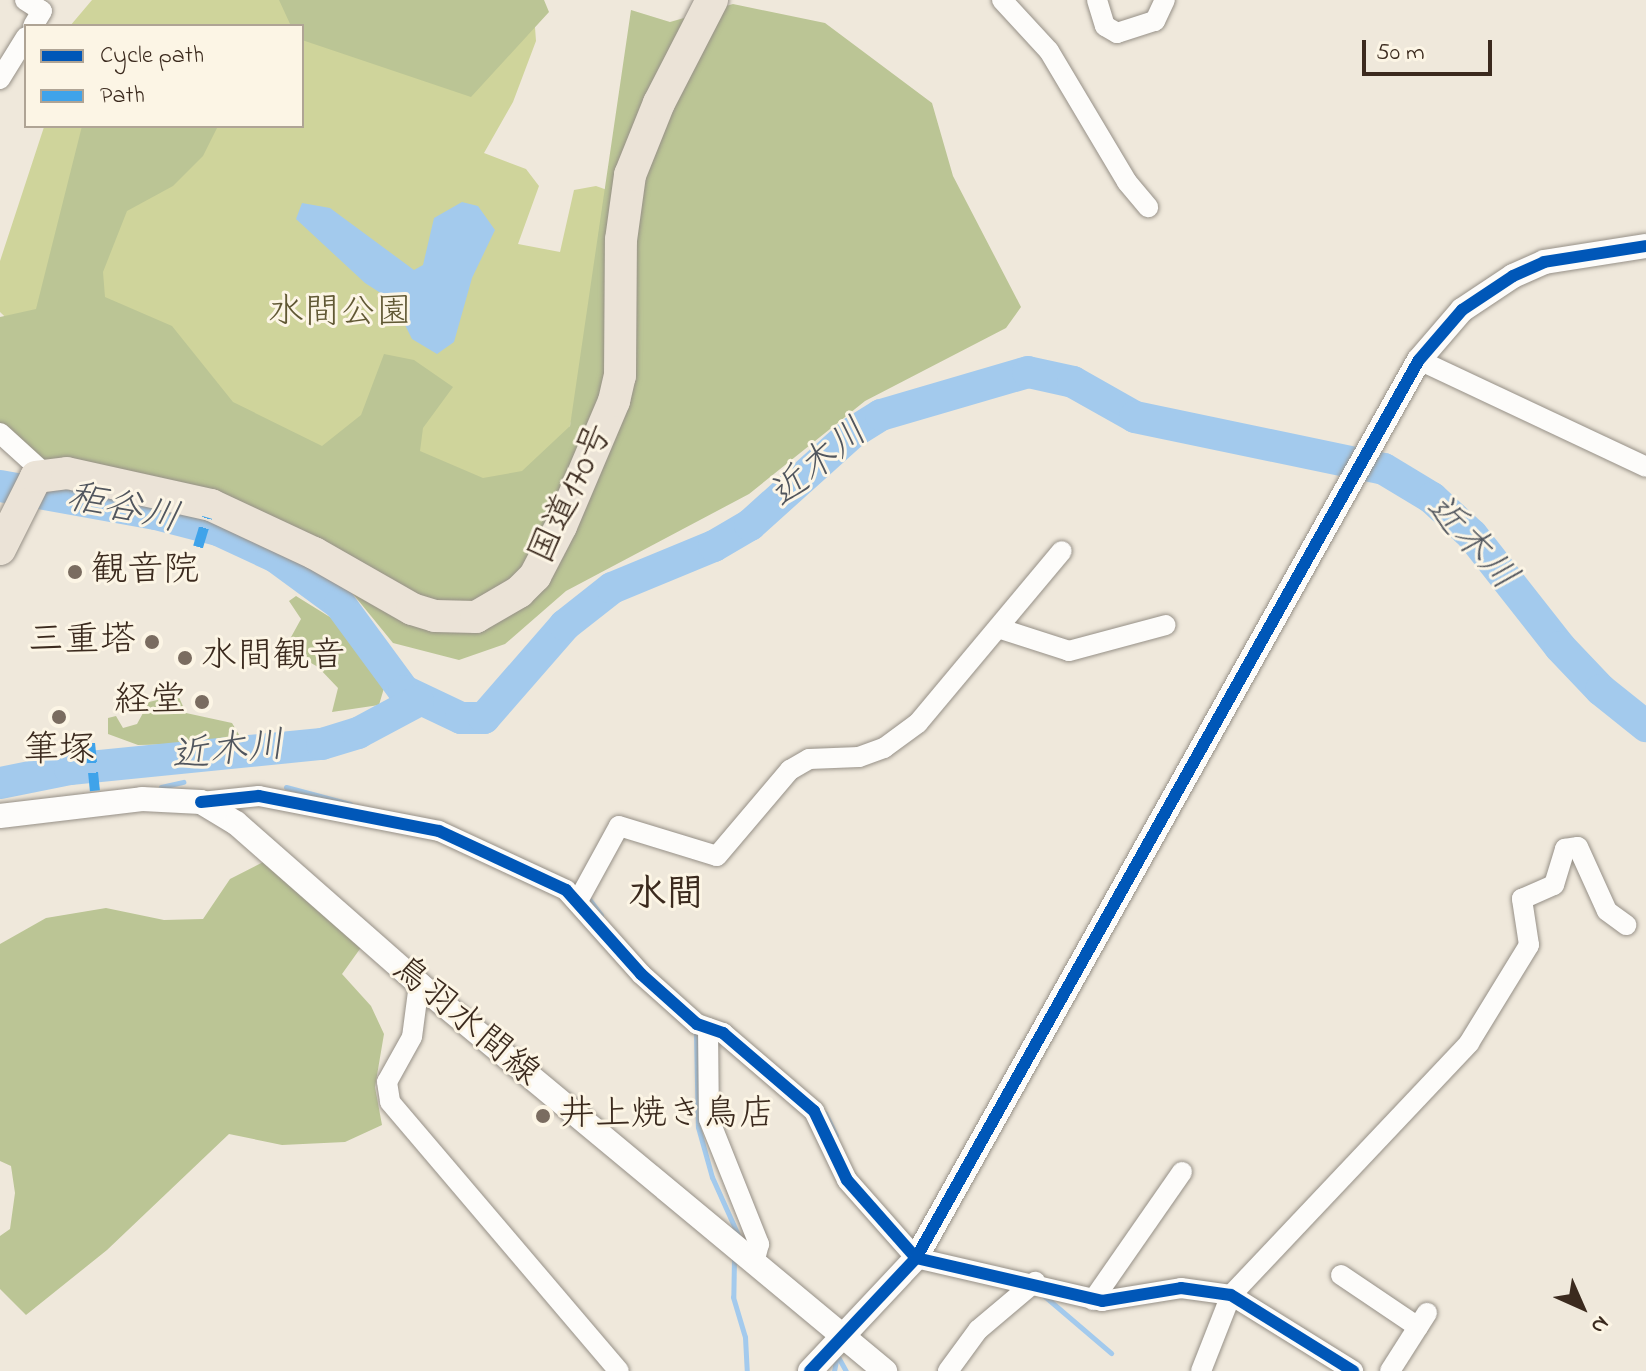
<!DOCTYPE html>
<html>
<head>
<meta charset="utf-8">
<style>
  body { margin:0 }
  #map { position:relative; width:1646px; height:1371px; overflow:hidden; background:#efe8db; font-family:"Indie Flower","Klee One",sans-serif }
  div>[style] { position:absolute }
  .green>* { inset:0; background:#cfd49b }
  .forest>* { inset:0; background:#bbc595 }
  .water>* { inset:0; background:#a3caed }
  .stream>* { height:5px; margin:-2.5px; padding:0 2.5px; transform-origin:2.5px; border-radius:2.5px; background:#a3caed }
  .river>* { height:32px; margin:-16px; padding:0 16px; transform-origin:16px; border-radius:16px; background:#a3caed }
  .roads { filter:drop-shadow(0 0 2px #969087) drop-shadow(0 0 2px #969087) }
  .minor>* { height:20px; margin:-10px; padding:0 10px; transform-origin:10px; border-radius:10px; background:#fdfcfa }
  .tertiary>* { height:24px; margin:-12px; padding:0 12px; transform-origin:12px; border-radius:12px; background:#fdfcfa }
  .trunk>* { height:32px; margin:-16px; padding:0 16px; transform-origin:16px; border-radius:16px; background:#ebe3d7 }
  .quiet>* { height:10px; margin-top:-5px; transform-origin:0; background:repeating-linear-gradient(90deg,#3fa3ea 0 20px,transparent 0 30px) }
  .cycleway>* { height:12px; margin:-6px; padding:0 6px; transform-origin:6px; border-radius:6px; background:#0057b8 }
  .dots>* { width:22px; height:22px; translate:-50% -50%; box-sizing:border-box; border:4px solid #fcf5e5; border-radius:50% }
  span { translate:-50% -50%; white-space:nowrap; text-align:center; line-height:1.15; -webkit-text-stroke:6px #fcf5e5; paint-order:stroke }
  .park-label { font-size:36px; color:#605834 }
  .street-label { font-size:36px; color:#3b2a1e }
  .poi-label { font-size:36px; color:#3b2a1e }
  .left { translate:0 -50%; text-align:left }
  .right { translate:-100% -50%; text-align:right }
  .water-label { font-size:38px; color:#51565e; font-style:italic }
  .neighbourhood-label { font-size:38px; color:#3b2a1e; font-weight:700 }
  .legend { position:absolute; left:24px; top:24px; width:280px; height:104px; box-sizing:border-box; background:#fcf5e5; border:2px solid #afa495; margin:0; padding:10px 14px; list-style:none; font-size:24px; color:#3b2a1e }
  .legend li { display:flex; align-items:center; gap:16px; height:40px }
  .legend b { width:40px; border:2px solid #afa495 }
  .north { position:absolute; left:1542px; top:1267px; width:80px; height:80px; -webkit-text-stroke:6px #fcf5e5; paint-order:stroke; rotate:135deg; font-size:22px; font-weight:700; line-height:32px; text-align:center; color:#3b2a1e }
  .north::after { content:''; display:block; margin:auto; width:28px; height:36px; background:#3b2a1e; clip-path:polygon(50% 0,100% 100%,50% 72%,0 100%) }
  .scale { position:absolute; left:1362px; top:40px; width:130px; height:36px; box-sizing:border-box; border:4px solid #3b2a1e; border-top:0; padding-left:10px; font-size:24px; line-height:28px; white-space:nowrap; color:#3b2a1e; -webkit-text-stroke:6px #fcf5e5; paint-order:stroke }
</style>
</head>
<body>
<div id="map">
  <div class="green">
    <div style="clip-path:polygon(92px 0,533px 0,536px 41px,513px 102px,484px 153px,526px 169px,539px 186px,518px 244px,560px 252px,574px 190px,596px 186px,610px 191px,608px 288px,536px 548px,21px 332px,0 312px,0 261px,44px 127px,302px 126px,302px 26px,70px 26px)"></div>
  </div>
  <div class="forest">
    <div style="clip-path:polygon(279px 0,544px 0,549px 12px,471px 97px,302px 40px,302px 26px,291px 26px)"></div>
    <div style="clip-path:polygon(733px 4px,825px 23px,932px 103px,953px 176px,1021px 307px,1006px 328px,865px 401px,749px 494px,566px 591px,505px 644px,459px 660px,393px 643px,349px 589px,232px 529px,38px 461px,0 423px,0 317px,36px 309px,82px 126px,218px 126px,203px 156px,173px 186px,127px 211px,103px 272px,105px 297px,172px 326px,233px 402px,322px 446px,361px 415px,384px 354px,414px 360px,453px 387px,423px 428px,420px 451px,483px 478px,522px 471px,570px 426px,631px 10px,670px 22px)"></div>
    <div style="clip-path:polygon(296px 596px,354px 632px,384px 688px,379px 705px,332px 712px,338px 688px,318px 667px,285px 648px,301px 619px,289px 601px)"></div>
    <div style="clip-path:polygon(178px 695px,186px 713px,232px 723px,241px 738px,229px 743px,138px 745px,108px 734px,108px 718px,116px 716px,123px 728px,137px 724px,149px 702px)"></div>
    <div style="clip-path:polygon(267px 860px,362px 946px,342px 974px,371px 1006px,384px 1034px,375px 1087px,382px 1125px,345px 1142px,282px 1145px,229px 1134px,107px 1250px,26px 1315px,0 1289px,0 1236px,10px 1229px,15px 1193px,11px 1166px,0 1161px,0 944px,46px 918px,106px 908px,164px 920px,203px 919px,230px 879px)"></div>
  </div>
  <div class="water">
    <div style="clip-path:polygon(462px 202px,478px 206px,495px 230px,472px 278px,454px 342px,437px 354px,412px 339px,393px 301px,365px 283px,296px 219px,302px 203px,330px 208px,414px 270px,423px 265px,434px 218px)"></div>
  </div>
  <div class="stream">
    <div style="left:161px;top:787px;width:23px;rotate:-13deg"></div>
    <div style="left:286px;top:787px;width:66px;rotate:14.9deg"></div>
    <div style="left:586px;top:895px;width:25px;rotate:53deg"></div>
    <div style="left:696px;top:1034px;width:93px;rotate:88.8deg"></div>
    <div style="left:698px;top:1127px;width:52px;rotate:74.4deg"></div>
    <div style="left:712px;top:1177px;width:66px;rotate:65.8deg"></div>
    <div style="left:825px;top:1113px;width:25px;rotate:64deg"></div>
    <div style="left:734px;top:1258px;width:39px;rotate:91deg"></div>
    <div style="left:733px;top:1297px;width:42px;rotate:73.3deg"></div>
    <div style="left:745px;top:1337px;width:34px;rotate:87deg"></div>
    <div style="left:1042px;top:1294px;width:91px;rotate:40.5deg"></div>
    <div style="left:837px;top:1355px;width:18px;rotate:61deg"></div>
    <div style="left:834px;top:1371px;width:15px;rotate:-79deg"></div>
  </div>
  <div class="river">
    <div style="left:0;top:486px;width:158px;rotate:10.2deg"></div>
    <div style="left:156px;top:514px;width:64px;rotate:14.5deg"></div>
    <div style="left:218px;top:530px;width:64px;rotate:25deg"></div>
    <div style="left:276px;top:557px;width:79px;rotate:36.3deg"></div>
    <div style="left:340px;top:604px;width:108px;rotate:53.7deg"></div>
    <div style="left:404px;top:691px;width:63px;rotate:25.3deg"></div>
    <div style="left:461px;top:718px;width:23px"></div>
    <div style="left:484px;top:718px;width:123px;rotate:-48.9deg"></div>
    <div style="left:565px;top:625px;width:60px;rotate:-38.2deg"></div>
    <div style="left:612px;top:588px;width:110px;rotate:-22.4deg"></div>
    <div style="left:714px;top:546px;width:42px;rotate:-30.3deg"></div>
    <div style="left:750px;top:525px;width:137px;rotate:-42deg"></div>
    <div style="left:852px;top:433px;width:34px;rotate:-32deg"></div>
    <div style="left:881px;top:415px;width:153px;rotate:-16.3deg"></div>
    <div style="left:1028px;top:372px;width:46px;rotate:12.5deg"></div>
    <div style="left:1073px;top:382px;width:71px;rotate:29.4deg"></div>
    <div style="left:1135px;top:417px;width:254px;rotate:11.8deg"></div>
    <div style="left:1384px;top:469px;width:56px;rotate:31.1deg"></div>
    <div style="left:1432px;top:498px;width:54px;rotate:42.8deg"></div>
    <div style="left:1472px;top:535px;width:142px;rotate:51.8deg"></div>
    <div style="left:1560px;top:647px;width:59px;rotate:46.4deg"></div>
    <div style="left:1601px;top:690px;width:58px;rotate:38.7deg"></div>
    <div style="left:0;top:783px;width:71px;rotate:-11.3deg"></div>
    <div style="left:70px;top:769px;width:253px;rotate:-5.7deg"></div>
    <div style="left:322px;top:744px;width:38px;rotate:-17deg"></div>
    <div style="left:358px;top:733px;width:68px;rotate:-28.1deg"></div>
  </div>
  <div class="roads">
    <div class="minor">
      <div style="left:25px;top:0;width:20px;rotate:33deg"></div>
      <div style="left:42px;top:11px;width:17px;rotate:121deg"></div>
      <div style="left:1002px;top:0;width:69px;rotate:47.3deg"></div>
      <div style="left:1049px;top:51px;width:152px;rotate:59.2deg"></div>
      <div style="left:1127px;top:182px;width:33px;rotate:50deg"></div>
      <div style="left:1097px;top:0;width:27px;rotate:73deg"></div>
      <div style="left:1105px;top:26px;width:14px;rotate:30deg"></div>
      <div style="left:1117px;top:33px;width:40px;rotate:-18deg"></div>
      <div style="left:1155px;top:21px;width:23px;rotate:-65deg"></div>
      <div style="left:0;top:79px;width:49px;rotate:-58.2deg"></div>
      <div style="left:1419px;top:360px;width:251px;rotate:25.2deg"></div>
      <div style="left:0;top:433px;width:59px;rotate:42.3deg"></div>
      <div style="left:1001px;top:629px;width:71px;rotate:17.9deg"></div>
      <div style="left:1069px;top:651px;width:100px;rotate:-15deg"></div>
      <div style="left:201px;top:802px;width:58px;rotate:-5.9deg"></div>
      <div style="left:259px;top:796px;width:183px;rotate:11deg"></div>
      <div style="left:439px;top:831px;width:140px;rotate:24.9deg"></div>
      <div style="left:566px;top:890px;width:113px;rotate:48.2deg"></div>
      <div style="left:641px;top:974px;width:75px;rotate:41.8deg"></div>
      <div style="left:697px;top:1024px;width:28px;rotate:19deg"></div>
      <div style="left:723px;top:1033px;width:120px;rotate:40.6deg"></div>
      <div style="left:814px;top:1111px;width:76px;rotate:64.4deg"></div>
      <div style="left:847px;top:1180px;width:104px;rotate:48.5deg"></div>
      <div style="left:916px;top:1258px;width:191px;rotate:13deg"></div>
      <div style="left:1102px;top:1301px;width:80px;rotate:-9.3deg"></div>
      <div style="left:1181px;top:1288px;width:50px;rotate:8deg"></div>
      <div style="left:1231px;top:1295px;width:144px;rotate:31.9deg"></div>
      <div style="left:579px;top:899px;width:83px;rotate:-61.3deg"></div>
      <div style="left:619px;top:826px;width:102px;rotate:17deg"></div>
      <div style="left:717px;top:856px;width:113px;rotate:-49.7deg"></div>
      <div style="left:790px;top:770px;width:22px;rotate:-30deg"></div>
      <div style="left:809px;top:759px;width:50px;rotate:-2.3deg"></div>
      <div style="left:859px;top:757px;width:27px;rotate:-20deg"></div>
      <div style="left:884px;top:748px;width:42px;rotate:-36.3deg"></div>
      <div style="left:918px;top:723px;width:224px;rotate:-50.1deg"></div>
      <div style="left:419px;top:984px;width:53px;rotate:97.5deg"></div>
      <div style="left:412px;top:1037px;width:51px;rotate:119.1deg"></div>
      <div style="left:387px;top:1082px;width:20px;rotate:81deg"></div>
      <div style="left:390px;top:1102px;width:353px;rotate:49.6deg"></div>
      <div style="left:708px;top:1028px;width:91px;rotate:89.4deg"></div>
      <div style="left:709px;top:1119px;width:135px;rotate:68.2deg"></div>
      <div style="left:759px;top:1244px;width:20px;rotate:105deg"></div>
      <div style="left:1341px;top:1275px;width:93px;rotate:34deg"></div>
      <div style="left:1093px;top:1300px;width:156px;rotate:-55.2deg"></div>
      <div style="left:948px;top:1371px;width:51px;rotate:-53.8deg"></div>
      <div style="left:978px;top:1330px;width:75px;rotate:-40.1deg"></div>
      <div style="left:1201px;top:1371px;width:82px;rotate:-68.5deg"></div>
      <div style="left:1231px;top:1295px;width:347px;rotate:-46.6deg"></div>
      <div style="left:1469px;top:1043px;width:115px;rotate:-58.5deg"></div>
      <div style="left:1529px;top:945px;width:47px;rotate:-98.7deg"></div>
      <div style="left:1522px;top:899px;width:35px;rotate:-24deg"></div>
      <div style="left:1554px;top:885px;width:38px;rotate:-73deg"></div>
      <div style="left:1565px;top:849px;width:13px;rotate:-9deg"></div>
      <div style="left:1578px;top:847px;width:70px;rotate:65.6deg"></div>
      <div style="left:1607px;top:911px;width:24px;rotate:36deg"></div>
      <div style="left:1390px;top:1371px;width:69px;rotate:-57.5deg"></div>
    </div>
    <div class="tertiary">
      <div style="left:0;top:816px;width:143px;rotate:-6.8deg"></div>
      <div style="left:142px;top:799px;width:59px;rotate:2.9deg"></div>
      <div style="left:201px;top:802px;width:41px;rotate:31deg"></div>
      <div style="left:236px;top:823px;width:244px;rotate:41.3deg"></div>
      <div style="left:419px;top:984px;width:606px;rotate:39.71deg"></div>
      <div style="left:810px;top:1371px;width:155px;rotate:-46.8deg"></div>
      <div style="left:916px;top:1258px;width:1029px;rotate:-60.75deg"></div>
      <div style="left:1419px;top:360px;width:66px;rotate:-49.3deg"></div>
      <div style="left:1462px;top:310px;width:61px;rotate:-33.7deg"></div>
      <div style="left:1513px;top:276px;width:34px;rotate:-24deg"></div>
      <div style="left:1544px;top:262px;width:103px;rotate:-8.9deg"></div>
    </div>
    <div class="trunk">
      <div style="left:0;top:549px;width:80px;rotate:-63.4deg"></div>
      <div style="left:36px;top:477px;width:31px;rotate:-7deg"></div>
      <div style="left:67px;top:473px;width:148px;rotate:12.5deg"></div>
      <div style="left:211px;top:505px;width:114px;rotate:25deg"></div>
      <div style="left:314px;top:553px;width:113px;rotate:29.7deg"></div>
      <div style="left:412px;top:609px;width:24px;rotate:17deg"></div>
      <div style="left:435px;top:616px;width:41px;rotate:1.4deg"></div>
      <div style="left:476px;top:617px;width:50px;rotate:-30.2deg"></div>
      <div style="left:519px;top:592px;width:23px;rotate:-45deg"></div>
      <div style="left:535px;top:576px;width:56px;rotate:-62.5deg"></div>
      <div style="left:561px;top:526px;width:136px;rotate:-67deg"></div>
      <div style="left:614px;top:401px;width:26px;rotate:-77deg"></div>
      <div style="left:620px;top:376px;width:136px;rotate:-89.6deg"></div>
      <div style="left:621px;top:240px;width:66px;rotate:-82.1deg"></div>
      <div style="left:630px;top:175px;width:78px;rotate:-68.1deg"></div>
      <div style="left:659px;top:103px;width:116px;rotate:-62.8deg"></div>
    </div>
  </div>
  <div class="quiet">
    <div style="left:198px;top:547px;width:31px;rotate:-73deg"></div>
    <div style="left:90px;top:743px;width:48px;rotate:84.1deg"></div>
  </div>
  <div class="cycleway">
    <div style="left:201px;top:802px;width:58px;rotate:-5.9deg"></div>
    <div style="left:259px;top:796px;width:183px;rotate:11deg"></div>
    <div style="left:439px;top:831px;width:140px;rotate:24.9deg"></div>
    <div style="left:566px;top:890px;width:113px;rotate:48.2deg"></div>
    <div style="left:641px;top:974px;width:75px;rotate:41.8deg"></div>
    <div style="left:697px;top:1024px;width:28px;rotate:19deg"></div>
    <div style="left:723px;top:1033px;width:120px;rotate:40.6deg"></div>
    <div style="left:814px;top:1111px;width:76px;rotate:64.4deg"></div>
    <div style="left:847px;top:1180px;width:104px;rotate:48.5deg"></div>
    <div style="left:916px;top:1258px;width:191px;rotate:13deg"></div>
    <div style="left:1102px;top:1301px;width:80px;rotate:-9.3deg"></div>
    <div style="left:1181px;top:1288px;width:50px;rotate:8deg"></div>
    <div style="left:1231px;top:1295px;width:144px;rotate:31.9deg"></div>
    <div style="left:810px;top:1371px;width:155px;rotate:-46.8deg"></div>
    <div style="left:916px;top:1258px;width:1029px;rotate:-60.75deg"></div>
    <div style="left:1419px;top:360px;width:66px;rotate:-49.3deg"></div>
    <div style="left:1462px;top:310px;width:61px;rotate:-33.7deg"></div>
    <div style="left:1513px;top:276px;width:34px;rotate:-24deg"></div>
    <div style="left:1544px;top:262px;width:103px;rotate:-8.9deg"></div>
  </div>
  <div class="dots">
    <div style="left:75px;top:572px;background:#7a6c60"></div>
    <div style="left:152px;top:642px;background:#7a6c60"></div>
    <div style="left:185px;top:658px;background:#7a6c60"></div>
    <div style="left:202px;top:702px;background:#7a6c60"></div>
    <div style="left:59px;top:717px;background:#7a6c60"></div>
    <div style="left:543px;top:1116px;background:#7a6c60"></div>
  </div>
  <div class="park-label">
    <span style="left:340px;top:314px">水間公園</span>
  </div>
  <div class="street-label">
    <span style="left:572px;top:494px;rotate:-65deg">国道170号</span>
    <span style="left:465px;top:1022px;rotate:40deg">鳥羽水間線</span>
  </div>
  <div class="poi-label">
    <span class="left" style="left:91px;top:572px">観音院</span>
    <span class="right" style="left:136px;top:642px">三重塔</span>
    <span class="left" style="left:201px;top:658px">水間観音</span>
    <span class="right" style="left:186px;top:702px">経堂</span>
    <span style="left:59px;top:752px">筆塚</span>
    <span class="left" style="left:559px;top:1116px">井上焼き鳥店</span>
  </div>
  <div class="water-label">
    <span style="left:820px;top:465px;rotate:-40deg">近木川</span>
    <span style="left:123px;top:510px;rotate:12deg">秬谷川</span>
    <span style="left:1470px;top:544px;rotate:47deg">近木川</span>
    <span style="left:228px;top:753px;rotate:-6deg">近木川</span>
  </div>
  <div class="neighbourhood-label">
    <span style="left:666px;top:897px">水間</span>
  </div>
  <ul class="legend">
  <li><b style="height:10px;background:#0057b8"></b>Cycle path</li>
  <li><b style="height:10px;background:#3fa3ea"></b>Path</li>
  </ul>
  <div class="north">N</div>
  <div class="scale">50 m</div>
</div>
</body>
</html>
